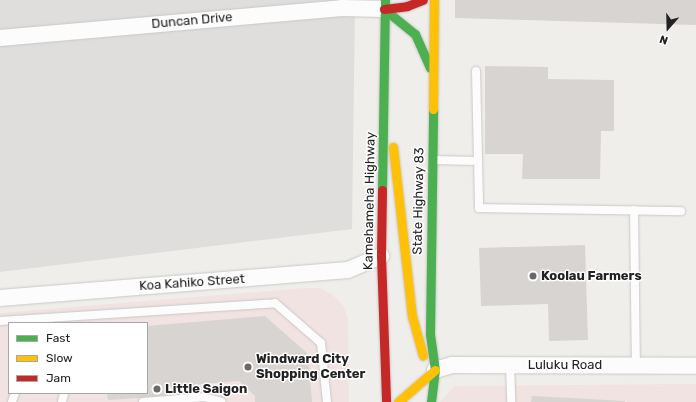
<!DOCTYPE html>
<html>
<head>
<meta charset="utf-8">
<style>
  body { margin:0 }
  #map { position:relative; width:696px; height:402px; overflow:hidden; background:#f0eeeb; font-family:Rubik,sans-serif }
  div>[style] { position:absolute }
  .residential>* { inset:0; background:#dfdedc }
  .commercial>* { inset:0; background:#f1e3e1 }
  .building>* { inset:0; background:#d7d4d2 }
  .roads { filter:drop-shadow(0 0 1px #c9c8c7) drop-shadow(0 0 1px #c9c8c7) }
  .lane>* { height:8px; margin:-4px; padding:0 4px; transform-origin:4px; border-radius:4px; background:#fdfcfc }
  .street>* { height:16px; margin:-8px; padding:0 8px; transform-origin:8px; border-radius:8px; background:#fdfcfc }
  .fast>* { height:9px; margin:-4.5px; padding:0 4.5px; transform-origin:4.5px; border-radius:4.5px; background:#4caf50 }
  .slow>* { height:9px; margin:-4.5px; padding:0 4.5px; transform-origin:4.5px; border-radius:4.5px; background:#ffc107 }
  .jam>* { height:9px; margin:-4.5px; padding:0 4.5px; transform-origin:4.5px; border-radius:4.5px; background:#c62828 }
  .dots>* { width:11px; height:11px; translate:-50% -50%; box-sizing:border-box; border:2px solid #fff; border-radius:50% }
  span { translate:-50% -50%; white-space:nowrap; text-align:center; line-height:1.15; -webkit-text-stroke:3px #fff; paint-order:stroke }
  .street-label { font-size:13px; color:#222 }
  .poi-label { font-size:13px; color:#222; font-weight:700 }
  .left { translate:0 -50%; text-align:left }
  .legend { position:absolute; left:8px; top:322px; width:140px; height:72px; box-sizing:border-box; background:#fff; border:1px solid #a7a7a7; margin:0; padding:5px 7px; list-style:none; font-size:12px; color:#222 }
  .legend li { display:flex; align-items:center; gap:8px; height:20px }
  .legend b { width:20px; border:1px solid #a7a7a7 }
  .north { position:absolute; left:648px; top:8px; width:40px; height:40px; -webkit-text-stroke:3px #fff; paint-order:stroke; rotate:200deg; font-size:11px; font-weight:700; line-height:16px; text-align:center; color:#222 }
  .north::after { content:''; display:block; margin:auto; width:14px; height:18px; background:#222; clip-path:polygon(50% 0,100% 100%,50% 72%,0 100%) }
</style>
</head>
<body>
<div id="map">
  <div class="residential">
    <div style="clip-path:polygon(0 0,355px 0,352px 229px,0 272px)"></div>
  </div>
  <div class="commercial">
    <div style="clip-path:polygon(evenodd,305px 288px,320px 288px,333px 295px,343px 305px,348px 318px,349px 402px,0 402px,0 313px,305px 288px,9px 323px,147px 323px,147px 393px,9px 393px,9px 323px)"></div>
    <div style="clip-path:polygon(696px 384px,696px 402px,440px 402px,454px 386px)"></div>
  </div>
  <div class="building">
    <div style="clip-path:polygon(455px 0,696px 0,696px 25px,455px 18px)"></div>
    <div style="clip-path:polygon(485px 66px,548px 67px,548px 79px,614px 80px,614px 131px,601px 131px,600px 179px,522px 179px,523px 154px,485px 154px)"></div>
    <div style="clip-path:polygon(585px 245px,588px 340px,549px 341px,548px 304px,481px 306px,479px 248px)"></div>
    <div style="clip-path:polygon(265px 316px,308px 354px,312px 402px,255px 402px,255px 396px,239px 381px,166px 387px,166px 396px,108px 400px,107px 393px,147px 393px,147px 326px)"></div>
    <div style="clip-path:polygon(532px 396px,625px 401px,625px 402px,531px 402px)"></div>
  </div>
  <div class="roads">
    <div class="lane">
      <div style="left:476px;top:71px;width:137px;rotate:88.7deg"></div>
      <div style="left:479px;top:208px;width:202px;rotate:0.9deg"></div>
      <div style="left:433px;top:160px;width:44px;rotate:1.3deg"></div>
      <div style="left:634px;top:210px;width:155px;rotate:89.3deg"></div>
      <div style="left:0;top:321px;width:276px;rotate:-3.7deg"></div>
      <div style="left:275px;top:303px;width:61px;rotate:41deg"></div>
      <div style="left:321px;top:343px;width:59px;rotate:84.2deg"></div>
      <div style="left:510px;top:365px;width:37px;rotate:88deg"></div>
      <div style="left:12px;top:402px;width:9px;rotate:-72deg"></div>
      <div style="left:62px;top:402px;width:9px;rotate:-77deg"></div>
      <div style="left:143px;top:402px;width:61px;rotate:-4.7deg"></div>
      <div style="left:204px;top:397px;width:18px;rotate:16deg"></div>
    </div>
    <div class="street">
      <div style="left:0;top:38px;width:343px;rotate:-5deg"></div>
      <div style="left:342px;top:8px;width:42px;rotate:1.4deg"></div>
      <div style="left:0;top:298px;width:349px;rotate:-4.6deg"></div>
      <div style="left:348px;top:270px;width:36px;rotate:-23deg"></div>
      <div style="left:435px;top:370px;width:18px;rotate:-16deg"></div>
      <div style="left:452px;top:365px;width:244px;rotate:0.2deg"></div>
    </div>
    <div class="fast">
      <div style="left:384px;top:9px;width:40px;rotate:39deg"></div>
      <div style="left:415px;top:34px;width:37px;rotate:66deg"></div>
      <div style="left:382px;top:190px;width:190px;rotate:-89.1deg"></div>
      <div style="left:431px;top:402px;width:32px;rotate:-83deg"></div>
      <div style="left:435px;top:370px;width:36px;rotate:-98deg"></div>
      <div style="left:430px;top:334px;width:225px;rotate:-89.2deg"></div>
    </div>
    <div class="slow">
      <div style="left:433px;top:109px;width:109px;rotate:-89.5deg"></div>
      <div style="left:393px;top:147px;width:170px;rotate:83.6deg"></div>
      <div style="left:412px;top:316px;width:41px;rotate:74.6deg"></div>
      <div style="left:398px;top:402px;width:49px;rotate:-40.9deg"></div>
    </div>
    <div class="jam">
      <div style="left:384px;top:9px;width:23px;rotate:-7deg"></div>
      <div style="left:407px;top:6px;width:17px;rotate:-21deg"></div>
      <div style="left:382px;top:190px;width:66px;rotate:90.9deg"></div>
      <div style="left:381px;top:256px;width:146px;rotate:88deg"></div>
    </div>
  </div>
  <div class="dots">
    <div style="left:533px;top:276px;background:#6a6968"></div>
    <div style="left:248px;top:367px;background:#6a6968"></div>
    <div style="left:157px;top:389px;background:#6a6968"></div>
  </div>
  <div class="street-label">
    <span style="left:192px;top:21px;rotate:-5deg">Duncan Drive</span>
    <span style="left:370px;top:201px;rotate:-89deg">Kamehameha Highway</span>
    <span style="left:419px;top:201px;rotate:-89deg">State Highway 83</span>
    <span style="left:192px;top:283px;rotate:-4deg">Koa Kahiko Street</span>
    <span style="left:565px;top:365px">Luluku Road</span>
  </div>
  <div class="poi-label">
    <span class="left" style="left:541px;top:276px">Koolau Farmers</span>
    <span class="left" style="left:256px;top:367px">Windward City<br>Shopping Center</span>
    <span class="left" style="left:165px;top:389px">Little Saigon</span>
  </div>
  <ul class="legend">
  <li><b style="height:5px;background:#4caf50"></b>Fast</li>
  <li><b style="height:5px;background:#ffc107"></b>Slow</li>
  <li><b style="height:5px;background:#c62828"></b>Jam</li>
  </ul>
  <div class="north">N</div>
</div>
</body>
</html>
